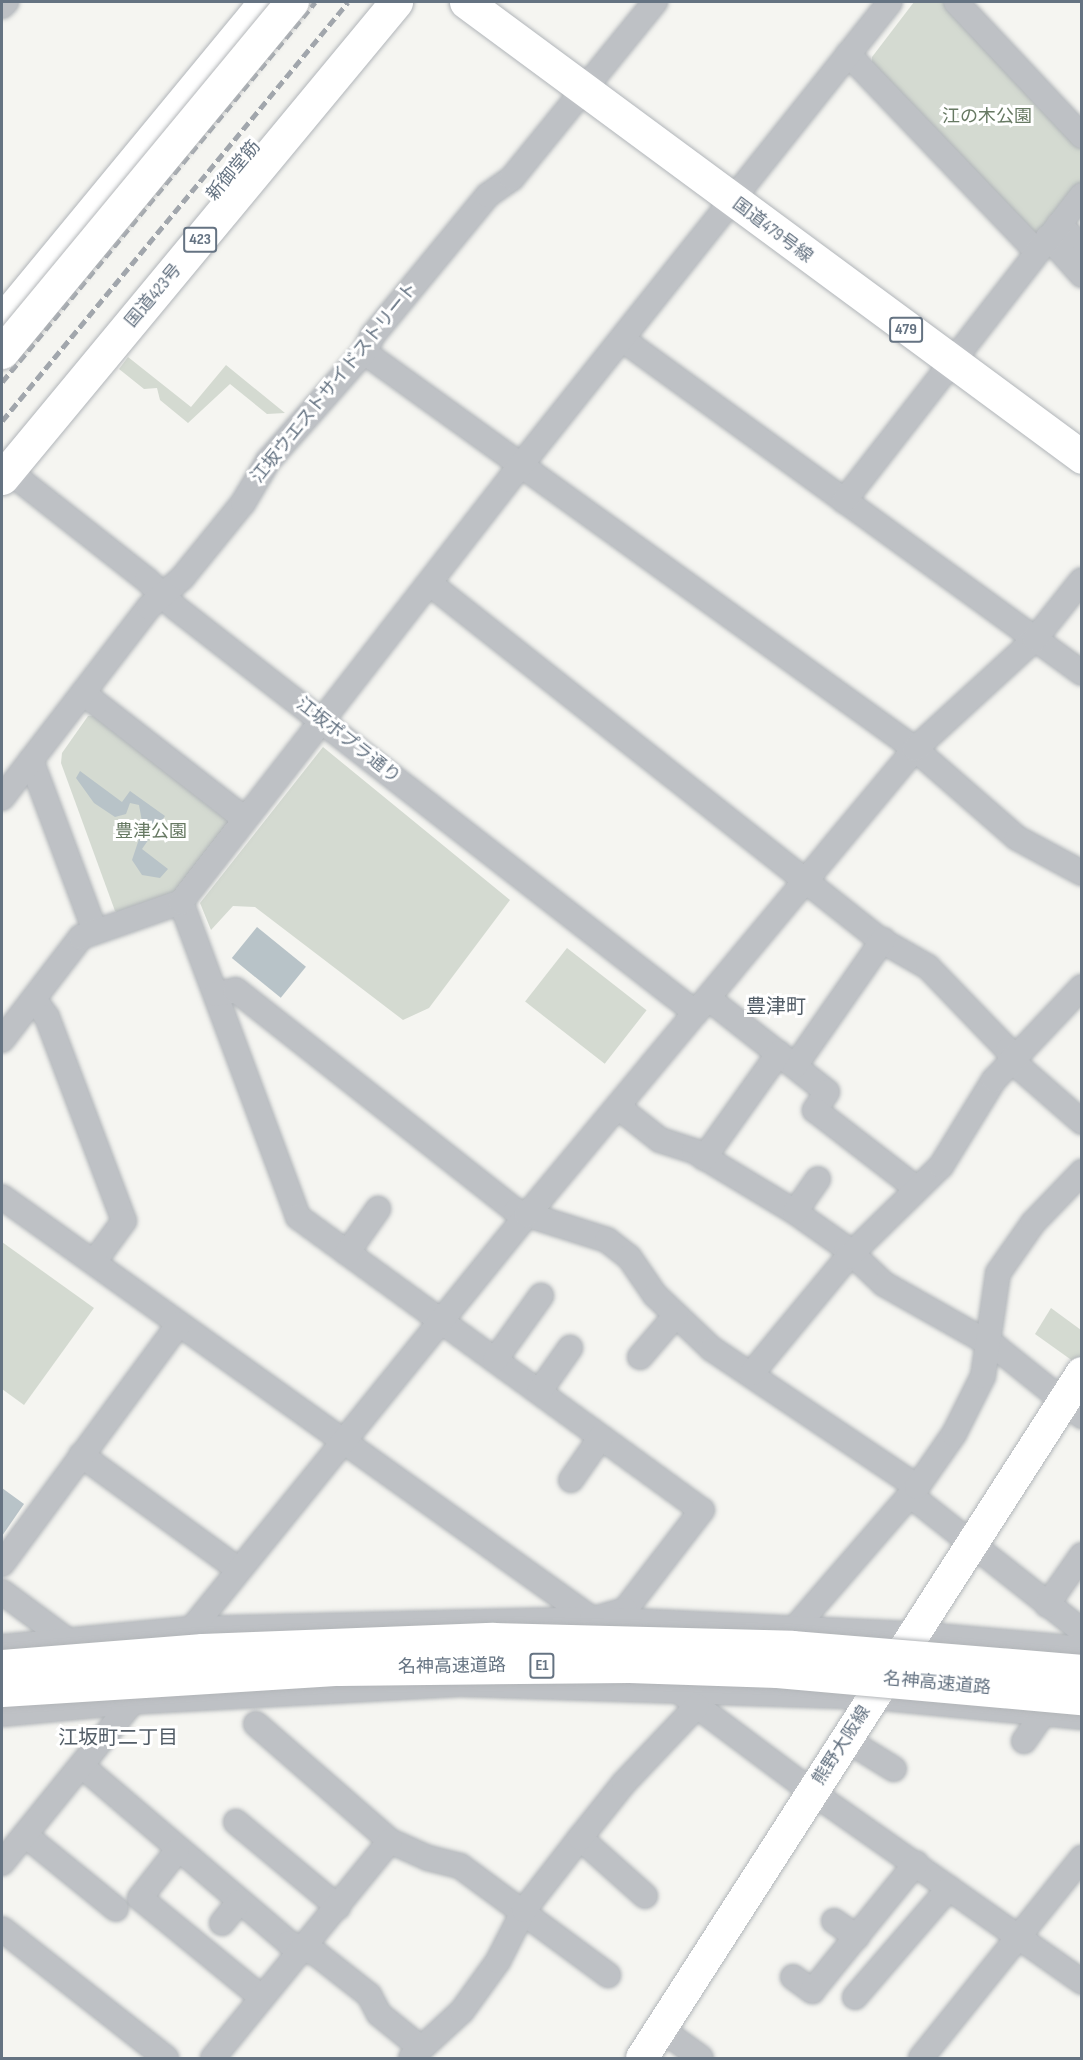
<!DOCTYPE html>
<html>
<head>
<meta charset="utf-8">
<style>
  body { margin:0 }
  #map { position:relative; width:1083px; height:2060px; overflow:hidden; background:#f5f5f1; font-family:"Sofia Sans Condensed","Noto Sans JP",sans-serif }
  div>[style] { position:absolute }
  .green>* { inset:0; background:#d4dad1; transform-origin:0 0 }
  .water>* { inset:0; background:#b8c3c8; transform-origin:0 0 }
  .roads { filter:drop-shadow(0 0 2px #b1b5b9) drop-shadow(0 0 2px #b1b5b9) }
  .minor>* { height:24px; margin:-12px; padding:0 12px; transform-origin:12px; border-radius:12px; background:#bec1c5 }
  .major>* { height:32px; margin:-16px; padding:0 16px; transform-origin:16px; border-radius:16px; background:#fff }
  .highway>* { height:33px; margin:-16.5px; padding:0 16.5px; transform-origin:16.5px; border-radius:16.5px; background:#fff }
  .rail>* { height:4.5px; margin-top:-2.25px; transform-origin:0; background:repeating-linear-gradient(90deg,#a1a6ac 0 9px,transparent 0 13.5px) }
  .bridges { filter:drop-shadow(0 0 2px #b3b6b9) drop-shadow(0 0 2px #b3b6b9) }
  .highway-bridge>* { height:33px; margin:-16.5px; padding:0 16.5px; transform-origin:16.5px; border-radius:16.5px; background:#fff }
  span { translate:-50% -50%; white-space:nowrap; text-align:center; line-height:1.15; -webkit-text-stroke:6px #fff; paint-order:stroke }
  .shield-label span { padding:2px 4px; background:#fff; border:2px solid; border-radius:4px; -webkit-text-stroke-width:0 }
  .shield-label { font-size:16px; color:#657382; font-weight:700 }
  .park-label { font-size:18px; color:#677963 }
  .street-label { font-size:18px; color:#657382 }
  .neighbourhood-label { font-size:20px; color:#525d67 }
  .frame { position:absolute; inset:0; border:3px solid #657382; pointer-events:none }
</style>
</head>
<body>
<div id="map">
  <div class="green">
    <div style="clip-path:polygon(914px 2px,945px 2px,1081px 147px,1081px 184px,1042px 234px,1030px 234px,872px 66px,872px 57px)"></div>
    <div style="clip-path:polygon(128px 357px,191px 407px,226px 365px,285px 413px,267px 414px,230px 384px,188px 423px,160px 400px,157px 388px,144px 389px,119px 369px)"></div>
    <div style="clip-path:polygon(97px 715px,229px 816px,231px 828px,181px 893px,125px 915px,115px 911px,61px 763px,62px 753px,88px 716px)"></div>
    <div style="clip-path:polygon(323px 747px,510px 900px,429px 1008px,403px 1020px,255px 907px,233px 906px,211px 930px,200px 903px)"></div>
    <div style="left:567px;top:948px;width:101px;height:68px;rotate:38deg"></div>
    <div style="clip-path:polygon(2px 1242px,94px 1308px,24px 1405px,2px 1389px)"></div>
    <div style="clip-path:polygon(1051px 1308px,1081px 1330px,1081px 1357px,1077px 1364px,1035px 1334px)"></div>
  </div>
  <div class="water">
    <div style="clip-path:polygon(80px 771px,122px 802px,130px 791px,165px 816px,142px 849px,168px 869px,160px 878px,142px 875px,132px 860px,143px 827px,139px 805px,130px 803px,126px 814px,115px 817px,94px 803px,76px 778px)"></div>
    <div style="left:257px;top:927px;width:63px;height:40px;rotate:39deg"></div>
    <div style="clip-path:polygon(2px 1488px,24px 1504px,2px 1536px)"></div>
  </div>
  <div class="roads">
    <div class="minor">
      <div style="left:956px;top:2px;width:184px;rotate:46.8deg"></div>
      <div style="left:2px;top:6px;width:6px;rotate:-45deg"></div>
      <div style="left:848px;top:54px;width:272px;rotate:46.3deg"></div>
      <div style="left:1059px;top:224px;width:33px;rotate:45deg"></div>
      <div style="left:1048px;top:237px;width:51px;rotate:48.2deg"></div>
      <div style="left:622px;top:339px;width:568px;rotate:35.98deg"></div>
      <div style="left:364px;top:352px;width:679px;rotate:35.77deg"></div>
      <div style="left:915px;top:749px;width:135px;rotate:41.1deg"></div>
      <div style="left:1017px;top:838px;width:74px;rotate:28.3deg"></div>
      <div style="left:2px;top:466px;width:184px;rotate:38.2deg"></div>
      <div style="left:147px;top:580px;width:40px;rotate:44deg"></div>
      <div style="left:176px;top:608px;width:659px;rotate:37.91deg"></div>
      <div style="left:844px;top:501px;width:388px;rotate:-52.1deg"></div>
      <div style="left:429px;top:583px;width:574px;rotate:38.35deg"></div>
      <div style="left:879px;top:939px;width:56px;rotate:29.7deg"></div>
      <div style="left:928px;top:967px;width:115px;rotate:46.1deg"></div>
      <div style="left:1008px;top:1050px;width:10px;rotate:73deg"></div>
      <div style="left:1011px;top:1060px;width:94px;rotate:41.1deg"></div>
      <div style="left:83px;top:693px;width:205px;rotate:37.9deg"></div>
      <div style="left:31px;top:760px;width:183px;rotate:69.5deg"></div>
      <div style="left:2px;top:798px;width:241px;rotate:-52.4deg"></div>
      <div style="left:149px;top:607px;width:44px;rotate:-41.3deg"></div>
      <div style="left:182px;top:578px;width:97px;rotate:-50.9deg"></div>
      <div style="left:243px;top:503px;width:49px;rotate:-59.2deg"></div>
      <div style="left:268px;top:461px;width:145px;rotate:-48.6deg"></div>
      <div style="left:364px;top:352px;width:19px;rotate:-62deg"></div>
      <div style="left:373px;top:335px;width:181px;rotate:-50.6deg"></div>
      <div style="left:488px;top:195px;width:29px;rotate:-35deg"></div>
      <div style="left:512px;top:178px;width:227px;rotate:-50.9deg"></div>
      <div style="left:181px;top:902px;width:336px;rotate:69.6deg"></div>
      <div style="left:298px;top:1217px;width:499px;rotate:36deg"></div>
      <div style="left:702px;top:1510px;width:126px;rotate:127.6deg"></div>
      <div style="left:625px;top:1610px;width:26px;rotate:164deg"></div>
      <div style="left:216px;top:994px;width:20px;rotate:-11deg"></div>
      <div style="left:236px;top:990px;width:357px;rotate:38.3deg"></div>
      <div style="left:516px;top:1211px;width:96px;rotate:17.7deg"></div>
      <div style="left:607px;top:1240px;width:28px;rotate:38deg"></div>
      <div style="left:629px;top:1257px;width:46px;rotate:55.6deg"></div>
      <div style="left:655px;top:1295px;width:79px;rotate:43.5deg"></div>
      <div style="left:712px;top:1349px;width:247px;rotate:33.9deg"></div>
      <div style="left:34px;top:999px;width:22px;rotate:54deg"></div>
      <div style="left:47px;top:1017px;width:218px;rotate:69.3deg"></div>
      <div style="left:124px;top:1221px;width:51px;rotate:126.2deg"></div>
      <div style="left:709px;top:999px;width:150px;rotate:38.2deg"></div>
      <div style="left:827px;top:1092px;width:22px;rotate:124deg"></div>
      <div style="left:815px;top:1110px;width:128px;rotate:37.7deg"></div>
      <div style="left:2px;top:1040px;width:130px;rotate:-52.5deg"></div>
      <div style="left:81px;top:937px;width:106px;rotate:-19.3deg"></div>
      <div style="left:181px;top:902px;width:534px;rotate:-52.14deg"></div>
      <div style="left:509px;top:480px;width:611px;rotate:-51.44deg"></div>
      <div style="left:795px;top:1066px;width:154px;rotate:-55.1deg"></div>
      <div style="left:618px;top:1107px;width:53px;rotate:38.2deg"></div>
      <div style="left:660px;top:1140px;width:36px;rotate:18deg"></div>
      <div style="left:694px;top:1151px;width:118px;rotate:31.1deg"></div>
      <div style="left:795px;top:1212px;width:62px;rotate:35.2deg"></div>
      <div style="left:846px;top:1248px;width:52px;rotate:43.5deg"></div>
      <div style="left:884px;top:1284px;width:130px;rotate:29.5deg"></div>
      <div style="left:997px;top:1348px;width:109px;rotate:38.7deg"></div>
      <div style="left:704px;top:1158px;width:129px;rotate:-54.5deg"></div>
      <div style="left:2px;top:1197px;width:725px;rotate:35.57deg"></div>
      <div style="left:592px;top:1619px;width:136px;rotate:39.6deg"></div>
      <div style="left:697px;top:1706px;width:144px;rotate:36.8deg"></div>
      <div style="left:812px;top:1792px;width:330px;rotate:35.1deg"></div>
      <div style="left:795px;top:1212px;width:40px;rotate:-55.1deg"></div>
      <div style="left:347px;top:1253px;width:54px;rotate:-54.8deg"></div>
      <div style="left:640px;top:1357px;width:55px;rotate:-49.4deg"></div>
      <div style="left:495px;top:1360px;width:79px;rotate:-54.3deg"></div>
      <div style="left:752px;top:1373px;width:151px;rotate:-50.4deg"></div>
      <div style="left:848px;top:1257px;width:130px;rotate:-44.4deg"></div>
      <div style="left:941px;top:1166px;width:101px;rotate:-58.4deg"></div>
      <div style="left:994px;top:1080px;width:128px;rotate:-46.6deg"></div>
      <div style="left:539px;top:1392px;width:54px;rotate:-54.8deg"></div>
      <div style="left:81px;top:1455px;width:194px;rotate:36deg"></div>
      <div style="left:571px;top:1480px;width:52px;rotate:-55.1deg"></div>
      <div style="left:910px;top:1495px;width:219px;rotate:38.3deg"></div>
      <div style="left:2px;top:1564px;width:298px;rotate:-53.6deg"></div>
      <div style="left:2px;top:1592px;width:81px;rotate:36.4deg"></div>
      <div style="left:1047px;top:1605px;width:61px;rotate:-55deg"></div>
      <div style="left:794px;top:1629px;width:188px;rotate:-49.1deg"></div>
      <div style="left:917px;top:1487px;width:65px;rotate:-55.1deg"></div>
      <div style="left:954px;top:1434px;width:65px;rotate:-63.4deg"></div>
      <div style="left:983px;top:1376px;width:104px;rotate:-81.7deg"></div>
      <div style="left:998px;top:1273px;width:61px;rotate:-55deg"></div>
      <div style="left:1033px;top:1223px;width:71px;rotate:-46.1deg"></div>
      <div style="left:2px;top:1647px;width:188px;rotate:-5.5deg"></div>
      <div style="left:189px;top:1629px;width:403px;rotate:-1.4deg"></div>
      <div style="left:592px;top:1619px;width:323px;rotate:2.7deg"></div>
      <div style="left:915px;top:1634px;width:168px;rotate:5.1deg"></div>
      <div style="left:2px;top:1714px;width:128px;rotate:-5.4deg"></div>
      <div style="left:129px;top:1702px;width:331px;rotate:-3.1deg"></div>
      <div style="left:460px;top:1684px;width:414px;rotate:1.8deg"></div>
      <div style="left:874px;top:1697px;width:209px;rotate:5.5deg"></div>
      <div style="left:256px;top:1724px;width:178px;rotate:41.1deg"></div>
      <div style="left:390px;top:1841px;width:42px;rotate:24.1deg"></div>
      <div style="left:428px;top:1858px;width:33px;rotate:14deg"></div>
      <div style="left:460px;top:1866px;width:184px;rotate:36.4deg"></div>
      <div style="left:847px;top:1740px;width:55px;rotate:31.7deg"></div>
      <div style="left:1024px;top:1741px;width:33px;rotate:-55deg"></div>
      <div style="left:82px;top:1766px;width:272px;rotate:40.5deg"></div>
      <div style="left:289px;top:1943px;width:31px;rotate:22deg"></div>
      <div style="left:318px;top:1955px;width:65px;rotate:38.1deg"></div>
      <div style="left:369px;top:1995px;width:21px;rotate:62deg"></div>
      <div style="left:379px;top:2014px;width:54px;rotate:39deg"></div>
      <div style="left:236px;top:1822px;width:133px;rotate:39.8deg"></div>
      <div style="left:25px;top:1835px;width:117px;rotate:39.1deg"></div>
      <div style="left:580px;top:1838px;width:87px;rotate:41.7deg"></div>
      <div style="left:177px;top:1851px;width:60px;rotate:128.2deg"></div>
      <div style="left:140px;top:1898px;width:156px;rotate:39.3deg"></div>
      <div style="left:2px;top:1863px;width:834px;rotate:-50.99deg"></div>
      <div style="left:527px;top:1215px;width:606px;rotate:-50.22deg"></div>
      <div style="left:915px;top:749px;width:163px;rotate:-42.5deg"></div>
      <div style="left:1035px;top:639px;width:75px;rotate:-51.5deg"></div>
      <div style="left:834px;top:1921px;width:28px;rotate:35deg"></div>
      <div style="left:222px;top:1923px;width:27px;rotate:-51deg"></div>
      <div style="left:2px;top:1929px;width:209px;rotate:38.2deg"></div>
      <div style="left:793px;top:1977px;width:24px;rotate:36deg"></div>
      <div style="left:812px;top:1991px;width:165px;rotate:-50.9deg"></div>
      <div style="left:855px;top:1997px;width:144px;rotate:-49.2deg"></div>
      <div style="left:661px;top:2029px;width:49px;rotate:35.9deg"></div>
      <div style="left:213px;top:2058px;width:280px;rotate:-50.8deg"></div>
      <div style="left:411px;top:2058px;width:69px;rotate:-42.7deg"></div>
      <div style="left:462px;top:2011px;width:62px;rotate:-54.2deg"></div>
      <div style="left:498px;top:1961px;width:57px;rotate:-63deg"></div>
      <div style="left:524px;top:1910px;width:91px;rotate:-52.1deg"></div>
      <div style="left:580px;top:1838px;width:70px;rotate:-51.3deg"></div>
      <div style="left:624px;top:1783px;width:106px;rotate:-46.5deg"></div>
      <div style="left:921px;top:2058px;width:257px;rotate:-51.2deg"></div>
    </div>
    <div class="major">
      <div style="left:642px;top:2058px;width:814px;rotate:-57.29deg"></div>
    </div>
    <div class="highway">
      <div style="left:466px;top:2px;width:766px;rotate:36.45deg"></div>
      <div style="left:2px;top:321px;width:413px;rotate:-50.5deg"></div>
      <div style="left:2px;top:478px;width:618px;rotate:-50.38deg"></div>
    </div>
  </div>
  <div class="rail">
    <div style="left:2px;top:382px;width:492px;rotate:-50.5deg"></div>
    <div style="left:2px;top:421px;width:543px;rotate:-50.45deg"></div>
  </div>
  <div class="bridges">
    <div class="highway-bridge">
      <div style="left:2px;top:352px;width:455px;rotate:-50.4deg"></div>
      <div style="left:2px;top:1666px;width:201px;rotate:-4.6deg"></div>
      <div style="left:202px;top:1650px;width:291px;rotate:-2.2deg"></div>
      <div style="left:493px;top:1639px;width:299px;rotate:1.5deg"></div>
      <div style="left:792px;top:1647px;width:291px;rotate:4.7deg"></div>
      <div style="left:2px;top:1690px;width:337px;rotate:-3.6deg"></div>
      <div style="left:338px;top:1669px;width:291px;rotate:-0.6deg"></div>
      <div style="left:629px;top:1666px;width:148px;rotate:1.9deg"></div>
      <div style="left:777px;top:1671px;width:306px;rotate:5.1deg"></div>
    </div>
  </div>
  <div class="shield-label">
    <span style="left:200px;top:240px">423</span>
    <span style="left:906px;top:330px">479</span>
    <span style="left:542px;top:1666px">E1</span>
  </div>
  <div class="park-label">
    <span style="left:987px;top:117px">江の木公園</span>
    <span style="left:151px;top:832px">豊津公園</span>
  </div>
  <div class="street-label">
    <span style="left:234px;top:171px;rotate:-50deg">新御堂筋</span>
    <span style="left:772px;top:231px;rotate:37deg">国道479号線</span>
    <span style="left:154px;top:296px;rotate:-50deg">国道423号</span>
    <span style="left:335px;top:383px;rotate:-51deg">江坂ウエストサイドストリート</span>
    <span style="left:348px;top:741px;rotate:38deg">江坂ポプラ通り</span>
    <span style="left:452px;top:1667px;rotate:-1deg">名神高速道路</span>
    <span style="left:937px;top:1684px;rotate:5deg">名神高速道路</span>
    <span style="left:842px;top:1746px;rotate:-57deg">熊野大阪線</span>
  </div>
  <div class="neighbourhood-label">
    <span style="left:776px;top:1007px">豊津町</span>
    <span style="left:118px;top:1738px">江坂町二丁目</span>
  </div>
  <div class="frame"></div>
</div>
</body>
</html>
